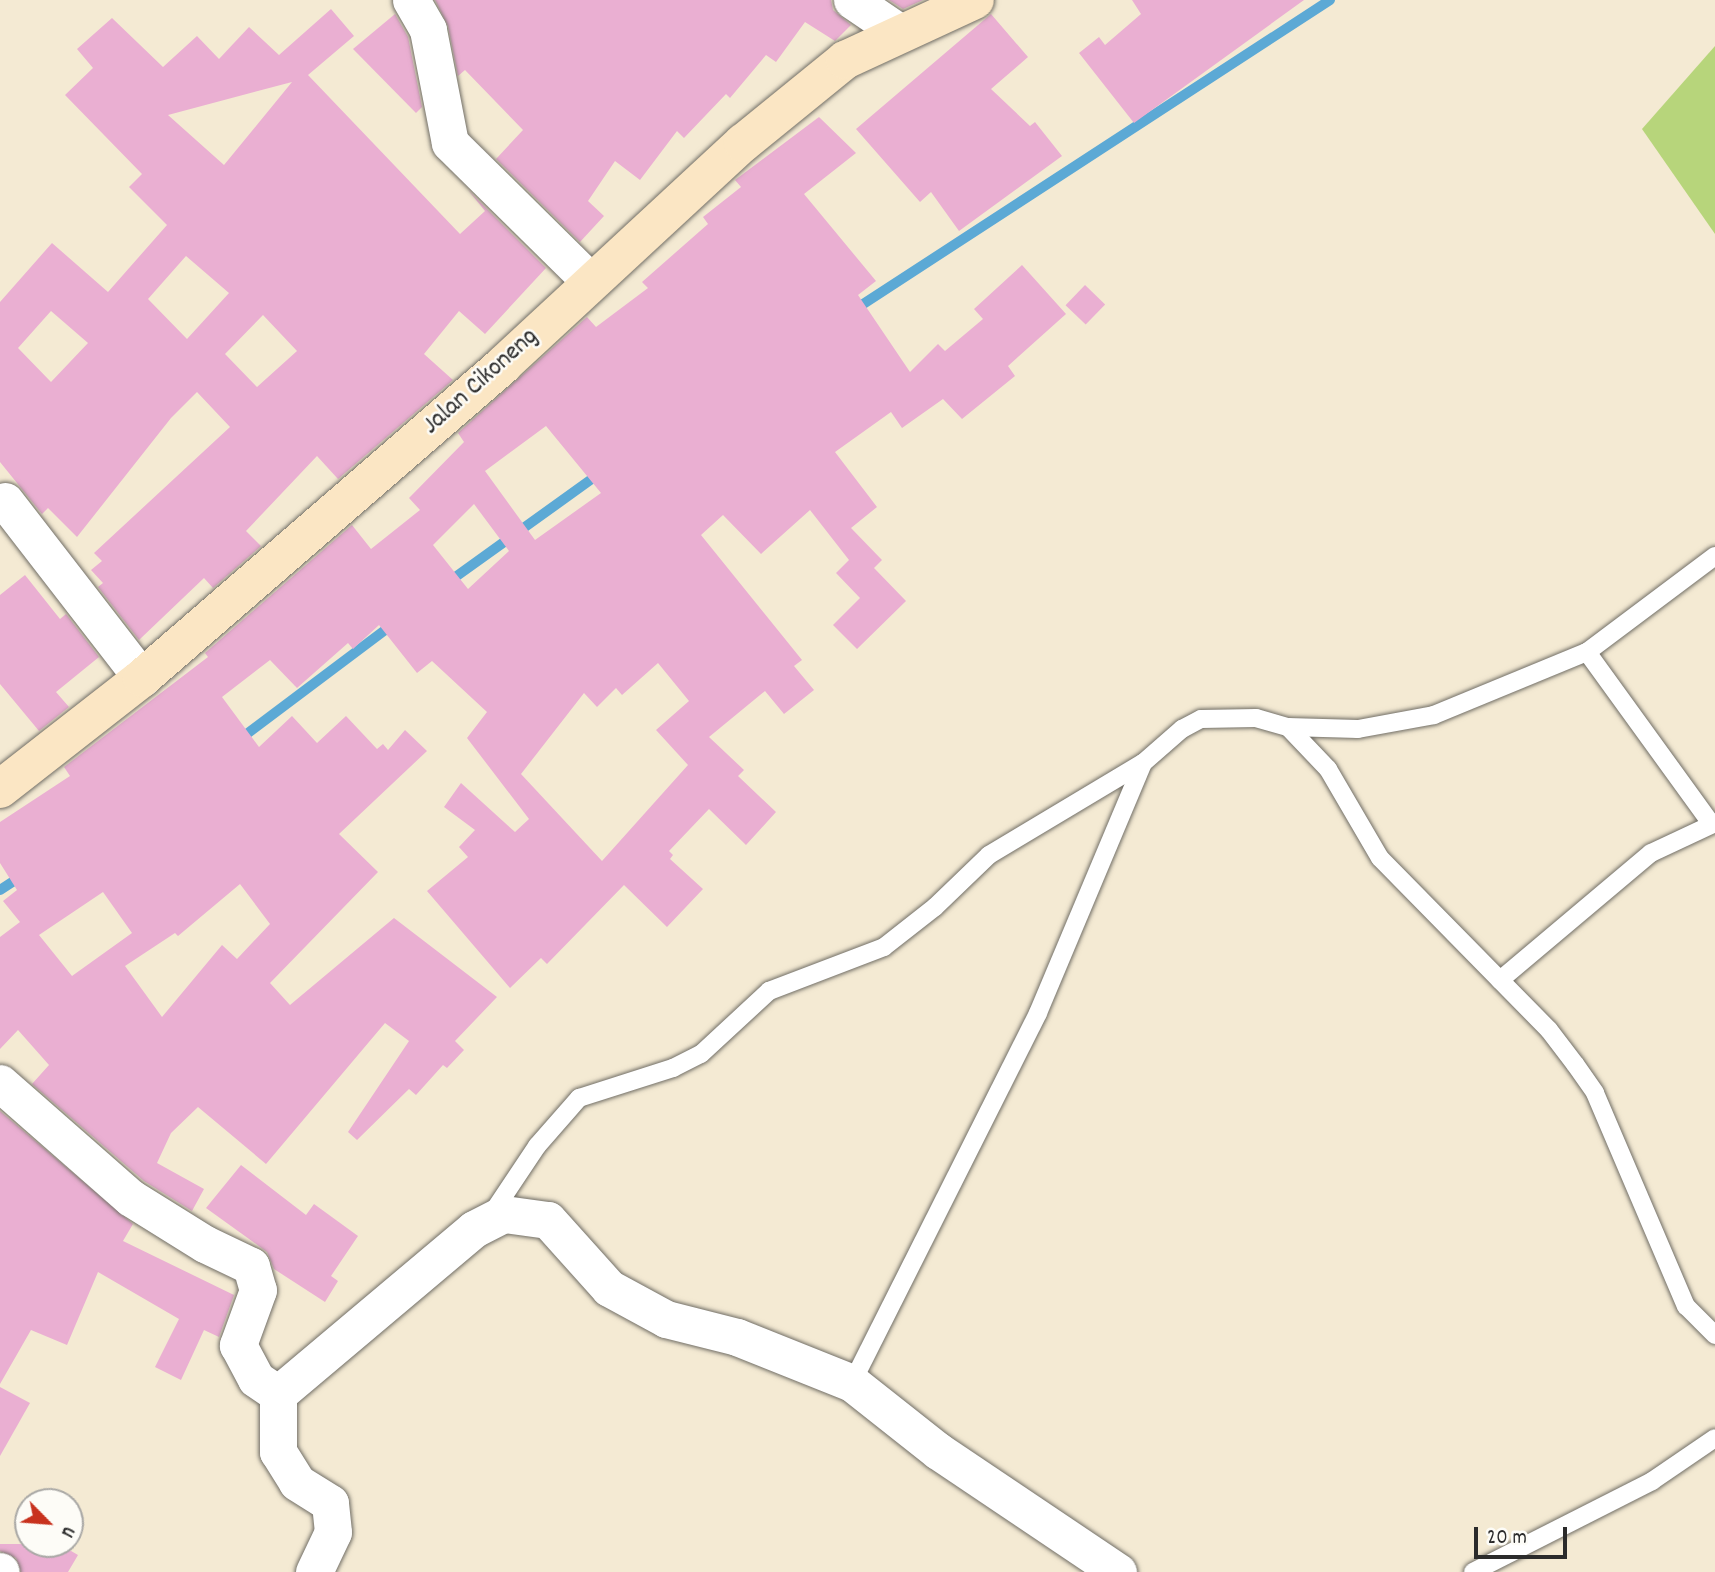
<!DOCTYPE html>
<html>
<head>
<meta charset="utf-8">
<style>
  body { margin:0 }
  #map { position:relative; width:1715px; height:1572px; overflow:hidden; background:#f4ead3; font-family:Dekko,sans-serif }
  div>[style] { position:absolute }
  .green>* { inset:0; background:#b7d57b }
  .stream>* { height:10px; margin:-5px; padding:0 5px; transform-origin:5px; border-radius:5px; background:#5ca9d5 }
  .building>* { inset:0; background:#eaafd2; transform-origin:0 0 }
  .roads { filter:drop-shadow(0 0 2px #716e66) drop-shadow(0 0 2px #716e66) }
  .lane>* { height:18px; margin:-9px; padding:0 9px; transform-origin:9px; border-radius:9px; background:#fff }
  .street>* { height:37px; margin:-18.5px; padding:0 18.5px; transform-origin:18.5px; border-radius:18.5px; background:#fff }
  .secondary>* { height:38px; margin:-19px; padding:0 19px; transform-origin:19px; border-radius:19px; background:#fbe6c4 }
  span { translate:-50% -50%; white-space:nowrap; text-align:center; line-height:1.15; -webkit-text-stroke:5px #fdfcf7; paint-order:stroke }
  .street-label { font-size:26px; color:#2b2b2b }
  .north { position:absolute; left:14px; top:1488px; width:70px; height:70px; box-sizing:border-box; background:#fdfcf7; border:2px solid #a9a8a5; border-radius:50%; rotate:115deg; font-size:19px; font-weight:700; line-height:28px; text-align:center; color:#2b2b2b }
  .north::after { content:''; display:block; margin:auto; width:24px; height:32px; background:#c8321e; clip-path:polygon(50% 0,100% 100%,50% 72%,0 100%) }
  .scale { position:absolute; left:1474px; top:1527px; width:93px; height:32px; box-sizing:border-box; border:4px solid #2b2b2b; border-top:0; padding-left:9px; font-size:21px; line-height:24px; white-space:nowrap; color:#2b2b2b; -webkit-text-stroke:5px #fdfcf7; paint-order:stroke }
</style>
</head>
<body>
<div id="map">
  <div class="green">
    <div style="clip-path:polygon(1715px 46px,1715px 234px,1642px 129px)"></div>
  </div>
  <div class="stream">
    <div style="left:854px;top:310px;width:568px;rotate:-33.07deg"></div>
    <div style="left:447px;top:583px;width:188px;rotate:-35.7deg"></div>
    <div style="left:240px;top:739px;width:191px;rotate:-36.9deg"></div>
    <div style="left:0;top:890px;width:27px;rotate:-33deg"></div>
  </div>
  <div class="building">
    <div style="clip-path:polygon(435px 0,831px 0,833px 10px,851px 25px,835px 41px,805px 22px,776px 62px,766px 55px,730px 98px,726px 94px,684px 138px,677px 131px,640px 180px,615px 161px,588px 201px,604px 216px,580px 242px,496px 159px,523px 130px,465px 70px,458px 76px,448px 26px)"></div>
    <div style="clip-path:polygon(889px 0,923px 0,903px 9px)"></div>
    <div style="clip-path:polygon(1132px 0,1304px 0,1134px 123px,1079px 53px,1099px 37px,1105px 45px,1141px 14px)"></div>
    <div style="clip-path:polygon(evenodd,331px 9px,354px 36px,308px 75px,460px 234px,485px 211px,468px 190px,546px 268px,485px 334px,459px 311px,424px 354px,453px 380px,338px 479px,317px 456px,246px 531px,261px 546px,213px 588px,204px 578px,139px 640px,98px 587px,103px 583px,91px 570px,102px 561px,94px 553px,230px 427px,197px 392px,171px 418px,77px 537px,48px 508px,42px 514px,0 462px,0 302px,52px 243px,108px 292px,167px 225px,129px 187px,142px 174px,65px 95px,93px 68px,77px 49px,112px 18px,163px 67px,197px 36px,219px 59px,249px 27px,279px 55px,331px 9px,292px 82px,224px 165px,168px 115px,292px 82px,331px 9px,186px 256px,229px 293px,187px 339px,148px 299px,186px 256px,331px 9px,51px 311px,88px 343px,51px 382px,18px 348px,51px 311px,331px 9px,263px 315px,297px 351px,257px 387px,225px 354px,263px 315px)"></div>
    <div style="clip-path:polygon(395px 14px,408px 37px,422px 107px,416px 113px,353px 49px)"></div>
    <div style="clip-path:polygon(991px 14px,1028px 57px,991px 89px,1030px 126px,1035px 122px,1062px 156px,959px 231px,931px 192px,920px 202px,856px 129px)"></div>
    <div style="clip-path:polygon(evenodd,819px 117px,856px 153px,804px 194px,876px 281px,858px 295px,910px 372px,938px 344px,945px 351px,983px 319px,974px 309px,1022px 265px,1066px 314px,1008px 366px,1015px 376px,962px 419px,943px 399px,902px 428px,891px 412px,835px 452px,877px 507px,851px 528px,882px 560px,874px 568px,906px 601px,857px 649px,833px 625px,860px 598px,836px 573px,849px 560px,810px 510px,761px 554px,723px 515px,701px 535px,802px 660px,794px 666px,814px 690px,784px 714px,765px 691px,709px 737px,744px 770px,738px 776px,776px 812px,746px 845px,709px 809px,669px 851px,673px 855px,670px 859px,703px 889px,667px 927px,624px 885px,547px 964px,541px 958px,510px 988px,427px 891px,468px 857px,459px 847px,475px 830px,444px 807px,461px 783px,515px 832px,529px 819px,467px 738px,487px 712px,432px 661px,417px 673px,379px 625px,353px 649px,348px 643px,297px 688px,270px 660px,222px 697px,259px 747px,292px 716px,317px 743px,346px 716px,377px 749px,383px 744px,388px 750px,405px 730px,427px 751px,339px 834px,378px 872px,270px 983px,290px 1005px,394px 918px,497px 997px,455px 1041px,464px 1050px,447px 1068px,443px 1065px,416px 1095px,409px 1089px,357px 1140px,348px 1132px,409px 1041px,385px 1023px,266px 1164px,198px 1107px,171px 1133px,157px 1163px,204px 1189px,192px 1211px,144px 1181px,32px 1084px,49px 1065px,18px 1030px,0 1049px,0 937px,20px 922px,3px 901px,17px 890px,0 863px,0 822px,70px 776px,64px 767px,208px 657px,205px 653px,352px 525px,371px 549px,420px 510px,409px 498px,464px 442px,458px 433px,587px 317px,596px 327px,648px 288px,642px 282px,708px 224px,703px 217px,741px 187px,735px 180px,819px 117px,546px 426px,601px 493px,535px 540px,485px 471px,546px 426px,819px 117px,474px 504px,509px 551px,468px 589px,433px 545px,474px 504px,819px 117px,658px 663px,689px 701px,656px 730px,688px 765px,602px 861px,521px 774px,584px 693px,597px 707px,616px 688px,622px 695px,658px 663px,819px 117px,240px 884px,270px 924px,237px 959px,222px 945px,162px 1017px,125px 966px,175px 933px,178px 936px,240px 884px,819px 117px,103px 892px,132px 933px,72px 976px,39px 935px,103px 892px)"></div>
    <div style="left:1085px;top:285px;width:28px;height:28px;rotate:44deg"></div>
    <div style="clip-path:polygon(25px 575px,60px 619px,66px 614px,99px 657px,56px 692px,69px 707px,39px 731px,0 684px,0 595px)"></div>
    <div style="clip-path:polygon(0 1111px,133px 1224px,123px 1241px,234px 1295px,219px 1337px,204px 1330px,181px 1380px,155px 1367px,179px 1319px,98px 1272px,67px 1345px,31px 1330px,0 1384px)"></div>
    <div style="clip-path:polygon(241px 1165px,306px 1215px,314px 1204px,358px 1236px,331px 1276px,338px 1281px,325px 1302px,274px 1269px,267px 1252px,206px 1208px)"></div>
    <div style="clip-path:polygon(0 1387px,30px 1403px,0 1456px)"></div>
    <div style="clip-path:polygon(0 1544px,59px 1544px,78px 1555px,68px 1572px,21px 1572px,16px 1558px,0 1551px)"></div>
  </div>
  <div class="roads">
    <div class="lane">
      <div style="left:1288px;top:727px;width:70px;rotate:1.6deg"></div>
      <div style="left:1358px;top:729px;width:77px;rotate:-10.4deg"></div>
      <div style="left:1434px;top:715px;width:165px;rotate:-22.4deg"></div>
      <div style="left:1710px;top:822px;width:210px;rotate:-125.9deg"></div>
      <div style="left:1587px;top:652px;width:160px;rotate:-36.9deg"></div>
      <div style="left:1500px;top:980px;width:197px;rotate:-40.1deg"></div>
      <div style="left:1651px;top:853px;width:71px;rotate:-25.1deg"></div>
      <div style="left:491px;top:1215px;width:83px;rotate:-56.3deg"></div>
      <div style="left:537px;top:1146px;width:64px;rotate:-48.8deg"></div>
      <div style="left:579px;top:1098px;width:99px;rotate:-17.7deg"></div>
      <div style="left:673px;top:1068px;width:31px;rotate:-27deg"></div>
      <div style="left:701px;top:1054px;width:93px;rotate:-42.8deg"></div>
      <div style="left:769px;top:991px;width:123px;rotate:-20.9deg"></div>
      <div style="left:884px;top:947px;width:65px;rotate:-38.1deg"></div>
      <div style="left:935px;top:907px;width:75px;rotate:-43.9deg"></div>
      <div style="left:989px;top:855px;width:179px;rotate:-30.9deg"></div>
      <div style="left:1143px;top:763px;width:52px;rotate:-41.1deg"></div>
      <div style="left:1182px;top:729px;width:21px;rotate:-28deg"></div>
      <div style="left:1201px;top:719px;width:55px;rotate:-1deg"></div>
      <div style="left:1256px;top:718px;width:33px;rotate:16deg"></div>
      <div style="left:1288px;top:727px;width:58px;rotate:46.4deg"></div>
      <div style="left:1328px;top:769px;width:103px;rotate:59.7deg"></div>
      <div style="left:1380px;top:858px;width:241px;rotate:45.5deg"></div>
      <div style="left:1549px;top:1030px;width:43px;rotate:52.6deg"></div>
      <div style="left:1575px;top:1064px;width:35px;rotate:55deg"></div>
      <div style="left:1595px;top:1093px;width:232px;rotate:66.9deg"></div>
      <div style="left:1686px;top:1306px;width:41px;rotate:45deg"></div>
      <div style="left:852px;top:1383px;width:414px;rotate:-63.3deg"></div>
      <div style="left:1038px;top:1013px;width:271px;rotate:-67.2deg"></div>
      <div style="left:1473px;top:1572px;width:201px;rotate:-26.9deg"></div>
      <div style="left:1652px;top:1481px;width:76px;rotate:-34.3deg"></div>
    </div>
    <div class="street">
      <div style="left:411px;top:0;width:34px;rotate:60deg"></div>
      <div style="left:428px;top:30px;width:115px;rotate:79deg"></div>
      <div style="left:450px;top:143px;width:197px;rotate:44.6deg"></div>
      <div style="left:852px;top:0;width:57px;rotate:34.2deg"></div>
      <div style="left:5px;top:501px;width:224px;rotate:52.3deg"></div>
      <div style="left:0;top:1083px;width:174px;rotate:41.3deg"></div>
      <div style="left:131px;top:1198px;width:87px;rotate:31.9deg"></div>
      <div style="left:205px;top:1244px;width:51px;rotate:25.6deg"></div>
      <div style="left:251px;top:1266px;width:25px;rotate:74deg"></div>
      <div style="left:258px;top:1290px;width:59px;rotate:110deg"></div>
      <div style="left:238px;top:1345px;width:38px;rotate:62deg"></div>
      <div style="left:256px;top:1379px;width:27px;rotate:34deg"></div>
      <div style="left:0;top:1571px;width:1px;rotate:45deg"></div>
      <div style="left:314px;top:1572px;width:44px;rotate:-64.6deg"></div>
      <div style="left:333px;top:1532px;width:29px;rotate:-96deg"></div>
      <div style="left:330px;top:1503px;width:39px;rotate:-148deg"></div>
      <div style="left:297px;top:1482px;width:36px;rotate:-122deg"></div>
      <div style="left:278px;top:1452px;width:58px;rotate:-90deg"></div>
      <div style="left:278px;top:1394px;width:256px;rotate:-40.1deg"></div>
      <div style="left:474px;top:1229px;width:34px;rotate:-27deg"></div>
      <div style="left:504px;top:1214px;width:44px;rotate:7.8deg"></div>
      <div style="left:548px;top:1220px;width:91px;rotate:48.1deg"></div>
      <div style="left:609px;top:1288px;width:65px;rotate:28.5deg"></div>
      <div style="left:666px;top:1319px;width:73px;rotate:14.2deg"></div>
      <div style="left:737px;top:1337px;width:124px;rotate:21.8deg"></div>
      <div style="left:852px;top:1383px;width:110px;rotate:38.3deg"></div>
      <div style="left:938px;top:1451px;width:217px;rotate:33.9deg"></div>
    </div>
    <div class="secondary">
      <div style="left:0;top:789px;width:180px;rotate:-38deg"></div>
      <div style="left:142px;top:678px;width:479px;rotate:-40.9deg"></div>
      <div style="left:504px;top:364px;width:326px;rotate:-42.8deg"></div>
      <div style="left:743px;top:143px;width:132px;rotate:-39.1deg"></div>
      <div style="left:845px;top:60px;width:143px;rotate:-24.8deg"></div>
    </div>
  </div>
  <div class="street-label">
    <span style="left:481px;top:382px;rotate:-42deg">Jalan Cikoneng</span>
  </div>
  <div class="north">U</div>
  <div class="scale">20 m</div>
</div>
</body>
</html>
